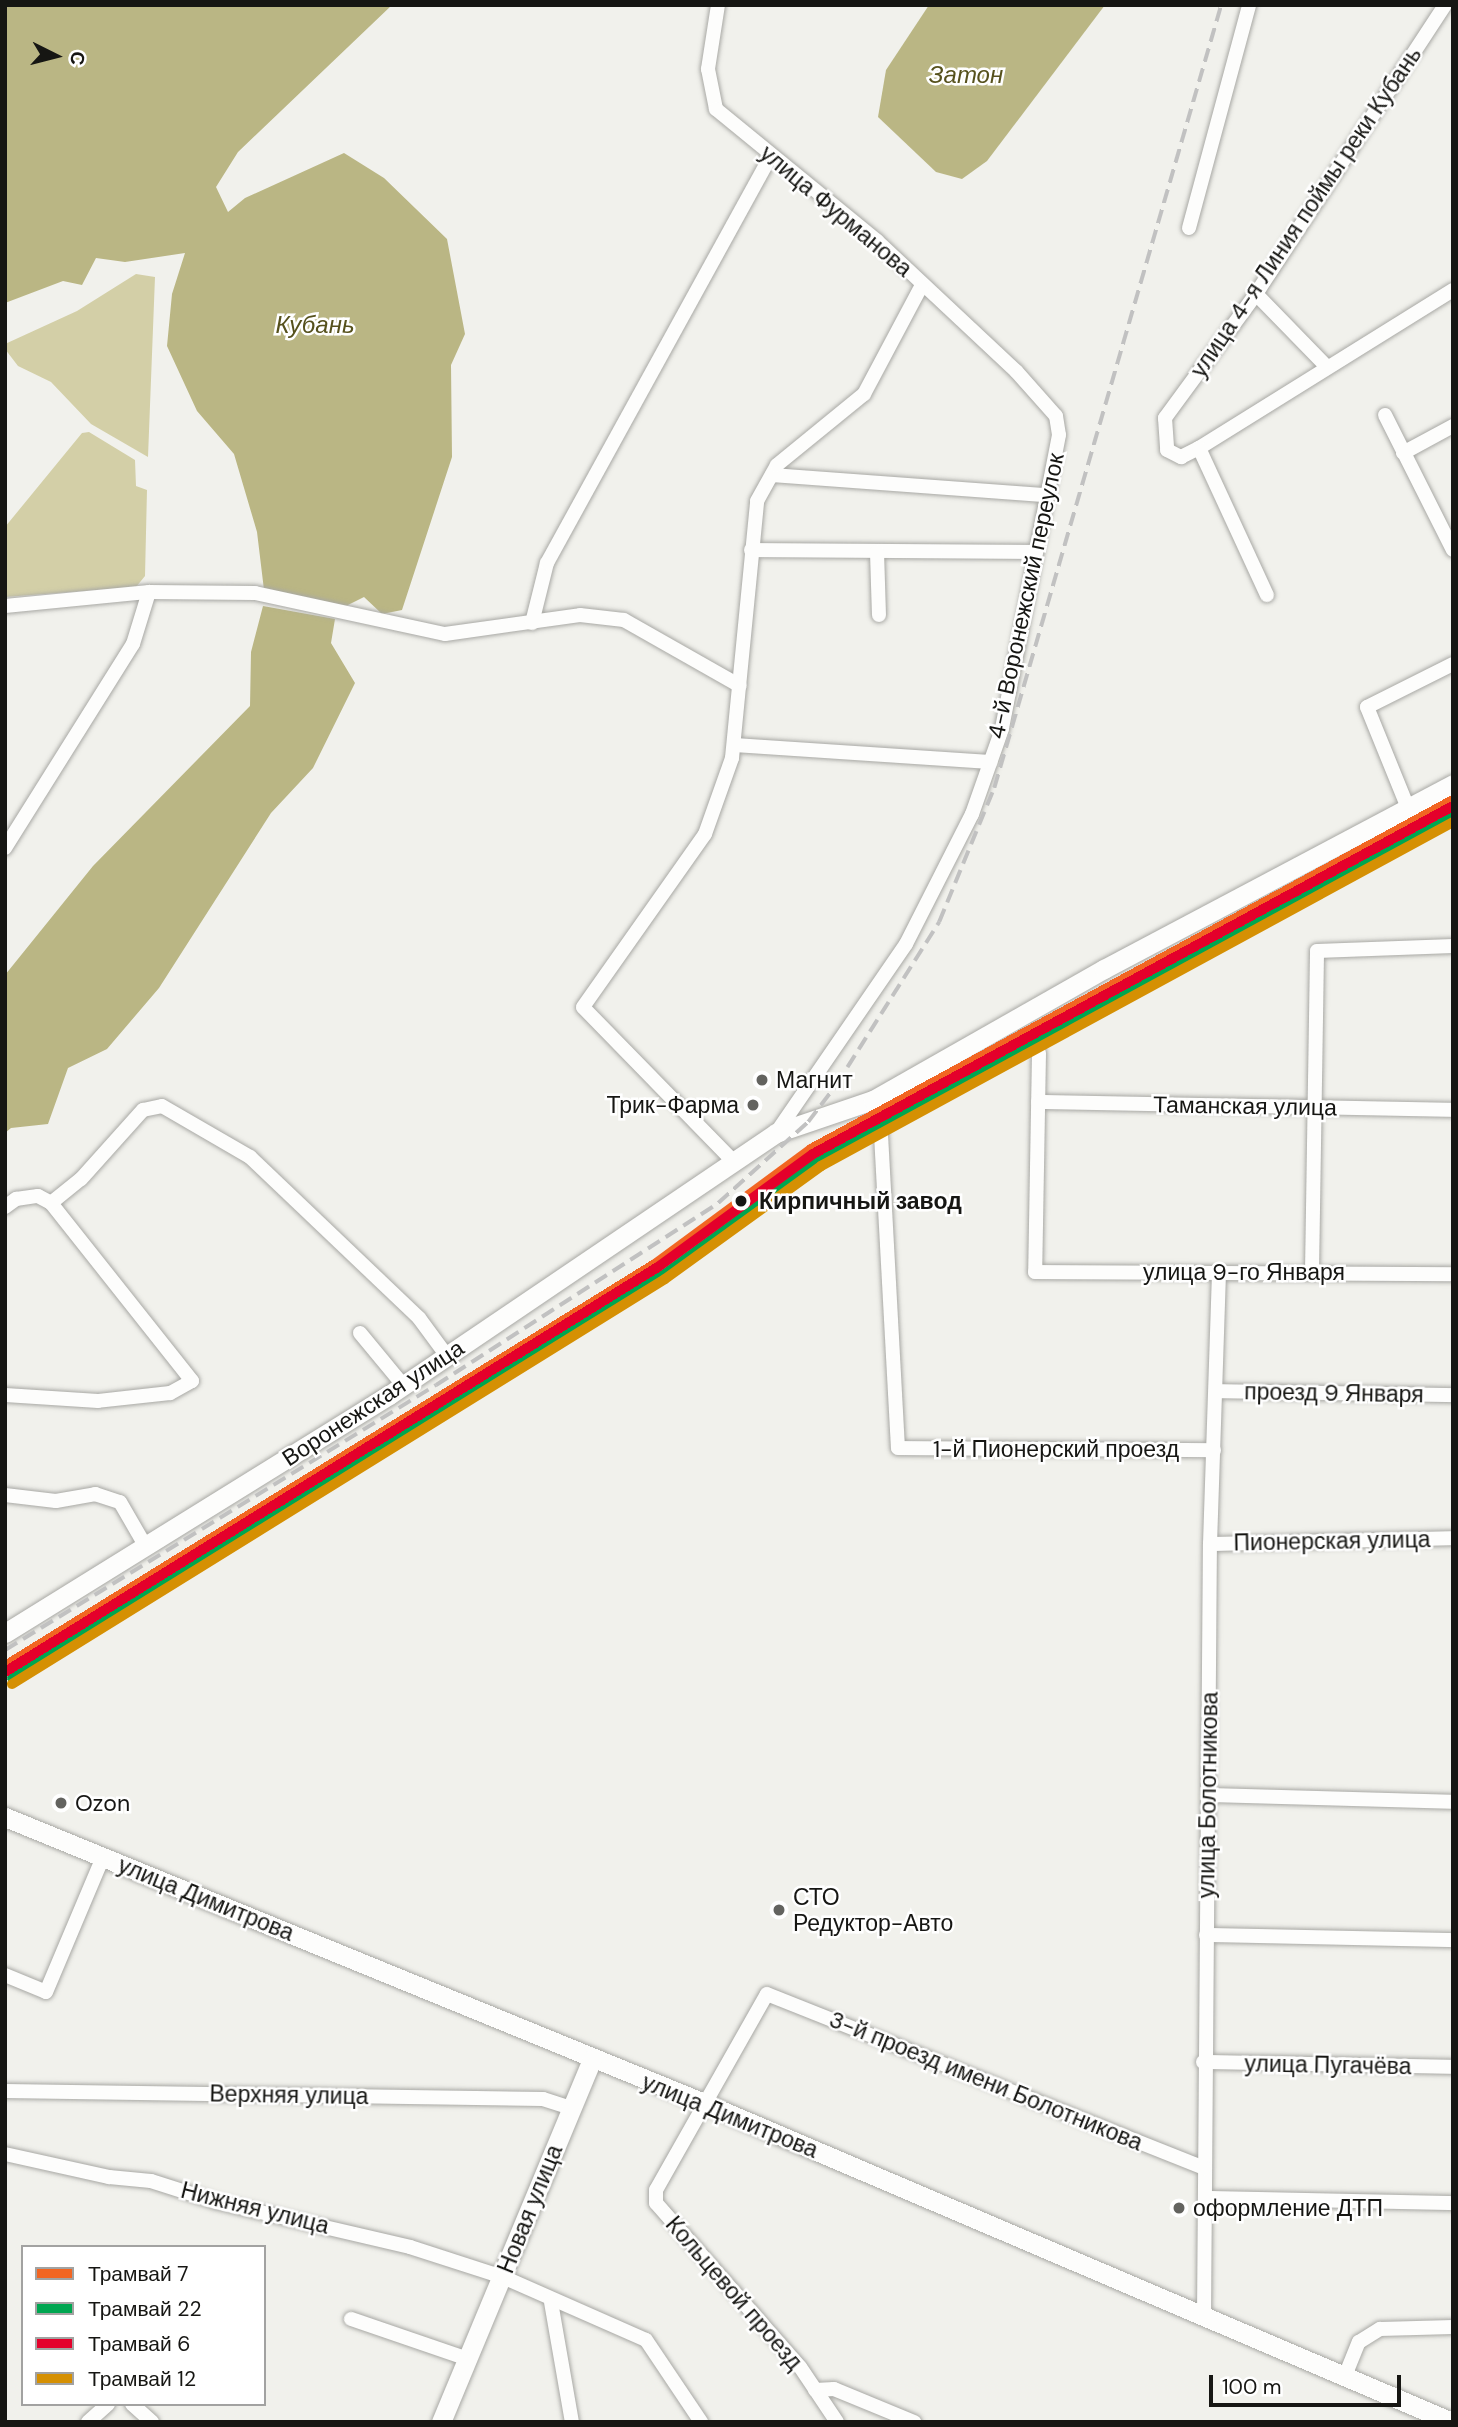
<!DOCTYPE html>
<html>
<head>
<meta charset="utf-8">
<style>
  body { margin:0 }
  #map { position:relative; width:1458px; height:2427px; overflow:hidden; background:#f1f1ec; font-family:"DM Sans",sans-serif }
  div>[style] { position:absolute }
  .forest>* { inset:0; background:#d3cfa7 }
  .water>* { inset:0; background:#bab684 }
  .roads { filter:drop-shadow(0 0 2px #a8a8a4) drop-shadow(0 0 2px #a8a8a4) }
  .street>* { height:14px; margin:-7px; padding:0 7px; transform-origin:7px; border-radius:7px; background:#fdfdfc }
  .secondary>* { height:19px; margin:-9.5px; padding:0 9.5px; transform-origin:9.5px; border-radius:9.5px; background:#fdfdfc }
  .rail>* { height:3.5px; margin-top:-1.75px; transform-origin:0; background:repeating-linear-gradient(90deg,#c1c1c1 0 14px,transparent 0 21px) }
  .tram-1>* { height:10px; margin:-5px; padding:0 5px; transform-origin:5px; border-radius:5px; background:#f26522 }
  .tram-2>* { height:10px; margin:-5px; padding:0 5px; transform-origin:5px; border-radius:5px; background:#00a651 }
  .tram-3>* { height:10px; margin:-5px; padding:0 5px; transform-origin:5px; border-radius:5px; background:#e4002b }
  .tram-4>* { height:10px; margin:-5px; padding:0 5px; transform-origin:5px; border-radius:5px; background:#d59003 }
  .dots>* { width:19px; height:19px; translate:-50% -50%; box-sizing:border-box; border:4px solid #fff; border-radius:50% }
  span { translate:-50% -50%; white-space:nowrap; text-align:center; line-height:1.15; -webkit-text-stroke:5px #fff; paint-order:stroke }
  .street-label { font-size:23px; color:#161613 }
  .poi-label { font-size:23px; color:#161613 }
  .left { translate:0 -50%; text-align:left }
  .right { translate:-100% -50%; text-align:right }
  .stop-label { font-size:23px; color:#161613; font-weight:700 }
  .water-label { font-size:24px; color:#56511c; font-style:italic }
  .frame { position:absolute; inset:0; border:7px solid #161613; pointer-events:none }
  .legend { position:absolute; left:21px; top:2245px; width:245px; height:161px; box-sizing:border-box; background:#fff; border:2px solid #a2a2a1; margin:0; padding:9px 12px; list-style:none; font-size:21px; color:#161613 }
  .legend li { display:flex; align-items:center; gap:14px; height:35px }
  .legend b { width:35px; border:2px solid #a2a2a1 }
  .north { position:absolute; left:21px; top:21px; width:70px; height:70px; -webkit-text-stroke:5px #fff; paint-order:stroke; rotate:96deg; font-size:19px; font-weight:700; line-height:28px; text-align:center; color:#161613 }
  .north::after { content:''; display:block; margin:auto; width:24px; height:32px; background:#161613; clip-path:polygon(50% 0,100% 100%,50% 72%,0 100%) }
  .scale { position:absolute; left:1209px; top:2375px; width:192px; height:32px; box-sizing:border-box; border:4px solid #161613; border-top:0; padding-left:9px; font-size:21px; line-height:24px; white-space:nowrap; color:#161613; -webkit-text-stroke:5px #fff; paint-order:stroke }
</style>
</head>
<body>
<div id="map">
  <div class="forest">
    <div style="clip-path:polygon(136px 274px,155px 277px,148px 457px,91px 424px,51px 382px,18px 366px,5px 349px,5px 344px,77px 311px)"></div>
    <div style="clip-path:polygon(89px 432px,135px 460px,136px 486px,147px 490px,145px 576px,136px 587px,5px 597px,5px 527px,82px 433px)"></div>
  </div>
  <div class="water">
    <div style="clip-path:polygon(5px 5px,392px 5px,238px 152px,216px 187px,228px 212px,245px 198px,344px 153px,384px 178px,447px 239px,465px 334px,451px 365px,452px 457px,402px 610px,382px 614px,364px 597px,346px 606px,264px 590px,257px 532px,234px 454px,197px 411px,167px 346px,172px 294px,185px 253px,125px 262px,96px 258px,82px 285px,63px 281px,5px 303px)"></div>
    <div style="clip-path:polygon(929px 5px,1105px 5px,987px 161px,962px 179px,936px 172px,878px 117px,886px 70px)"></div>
    <div style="clip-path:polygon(263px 606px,335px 619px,331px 643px,355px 683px,313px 768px,271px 813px,159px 988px,107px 1049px,68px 1068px,48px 1124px,11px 1128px,5px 1133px,5px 975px,93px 866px,250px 706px,251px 652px)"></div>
  </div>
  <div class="roads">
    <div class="street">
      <div style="left:718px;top:5px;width:65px;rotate:98.9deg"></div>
      <div style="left:708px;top:69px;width:41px;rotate:78.7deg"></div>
      <div style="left:716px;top:109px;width:208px;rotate:39.3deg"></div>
      <div style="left:877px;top:241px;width:190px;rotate:43.1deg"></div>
      <div style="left:1016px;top:371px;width:60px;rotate:48.4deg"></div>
      <div style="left:1056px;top:416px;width:19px;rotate:81deg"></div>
      <div style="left:1059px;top:435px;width:299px;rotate:101deg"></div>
      <div style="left:1002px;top:729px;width:90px;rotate:109.4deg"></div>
      <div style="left:972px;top:814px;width:146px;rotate:116.9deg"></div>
      <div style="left:906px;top:944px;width:229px;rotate:124.5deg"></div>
      <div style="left:1445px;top:5px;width:345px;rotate:123.2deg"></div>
      <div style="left:1256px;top:294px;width:154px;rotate:126.3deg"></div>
      <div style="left:1165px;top:418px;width:32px;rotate:86deg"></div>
      <div style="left:1167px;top:450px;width:16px;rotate:27deg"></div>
      <div style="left:1181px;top:457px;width:20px;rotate:-27deg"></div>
      <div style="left:1199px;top:448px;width:299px;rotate:-31.9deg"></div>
      <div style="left:1189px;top:228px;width:231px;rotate:-74.9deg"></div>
      <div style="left:1256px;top:294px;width:100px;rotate:45.8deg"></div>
      <div style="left:1385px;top:415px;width:151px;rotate:63.3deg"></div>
      <div style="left:1199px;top:448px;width:162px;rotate:65.2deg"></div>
      <div style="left:1403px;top:453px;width:57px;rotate:-28.4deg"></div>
      <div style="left:772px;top:475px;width:275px;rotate:4.2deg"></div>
      <div style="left:751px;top:550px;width:283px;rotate:0.4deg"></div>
      <div style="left:877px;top:552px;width:63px;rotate:88.2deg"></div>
      <div style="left:5px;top:606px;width:145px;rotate:-5.6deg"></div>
      <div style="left:149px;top:592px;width:106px;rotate:0.5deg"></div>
      <div style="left:255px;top:593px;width:194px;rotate:12.2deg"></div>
      <div style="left:445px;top:634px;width:136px;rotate:-8deg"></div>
      <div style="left:580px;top:615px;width:44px;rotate:6.5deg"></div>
      <div style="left:624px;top:620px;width:133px;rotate:29.6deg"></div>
      <div style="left:532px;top:623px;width:62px;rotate:-76deg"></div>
      <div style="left:547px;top:563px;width:465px;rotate:-61.2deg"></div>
      <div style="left:734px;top:745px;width:257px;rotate:3.8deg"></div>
      <div style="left:1408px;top:808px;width:109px;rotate:-112.1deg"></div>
      <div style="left:1367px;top:707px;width:96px;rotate:-26.6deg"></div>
      <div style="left:5px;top:848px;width:241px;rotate:-57.9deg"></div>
      <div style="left:133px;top:644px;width:54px;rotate:-72.9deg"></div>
      <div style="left:1039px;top:1053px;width:219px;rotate:91deg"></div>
      <div style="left:1035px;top:1272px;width:418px;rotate:0.3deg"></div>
      <div style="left:873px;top:1100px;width:17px;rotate:66deg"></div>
      <div style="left:880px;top:1116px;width:332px;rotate:86.9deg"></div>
      <div style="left:898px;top:1448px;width:316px;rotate:0.4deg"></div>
      <div style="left:1038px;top:1102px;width:415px;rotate:1.1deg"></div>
      <div style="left:734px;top:1162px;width:216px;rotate:-134.3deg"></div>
      <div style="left:583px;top:1007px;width:212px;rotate:-54.8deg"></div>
      <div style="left:705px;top:834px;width:81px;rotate:-70.4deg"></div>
      <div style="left:732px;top:758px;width:258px;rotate:-84.4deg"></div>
      <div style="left:757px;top:501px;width:41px;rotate:-60.9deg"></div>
      <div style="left:777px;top:465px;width:112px;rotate:-39.2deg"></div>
      <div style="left:864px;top:394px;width:123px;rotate:-62deg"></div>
      <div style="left:51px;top:1203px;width:38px;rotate:-39deg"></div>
      <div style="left:81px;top:1179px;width:93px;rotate:-48.1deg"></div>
      <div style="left:143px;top:1110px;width:19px;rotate:-12deg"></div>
      <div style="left:162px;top:1106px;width:102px;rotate:30.1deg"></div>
      <div style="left:250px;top:1157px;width:233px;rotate:43.6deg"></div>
      <div style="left:419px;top:1318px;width:47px;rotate:53.6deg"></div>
      <div style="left:5px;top:1207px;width:14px;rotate:-36deg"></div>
      <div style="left:16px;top:1199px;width:22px;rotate:-8deg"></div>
      <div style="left:38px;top:1196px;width:15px;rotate:28deg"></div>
      <div style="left:51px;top:1203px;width:227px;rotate:51.6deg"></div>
      <div style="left:192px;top:1381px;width:25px;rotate:151deg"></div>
      <div style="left:170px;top:1393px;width:72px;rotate:173.7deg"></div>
      <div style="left:98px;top:1401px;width:93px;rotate:-176.3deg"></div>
      <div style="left:1312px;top:1272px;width:321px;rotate:-89.1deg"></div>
      <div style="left:1317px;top:951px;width:136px;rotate:-2.1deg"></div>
      <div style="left:360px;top:1333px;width:67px;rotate:50.4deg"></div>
      <div style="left:1216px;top:1391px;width:237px;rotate:1deg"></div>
      <div style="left:5px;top:1495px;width:51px;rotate:6.7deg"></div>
      <div style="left:56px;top:1501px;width:40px;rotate:-10deg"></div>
      <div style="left:95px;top:1494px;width:26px;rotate:18deg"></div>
      <div style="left:120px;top:1502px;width:52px;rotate:60deg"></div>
      <div style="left:1210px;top:1544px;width:243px;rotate:-1.4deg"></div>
      <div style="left:1208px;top:1795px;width:245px;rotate:1.6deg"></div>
      <div style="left:1206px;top:1935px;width:247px;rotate:1.2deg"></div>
      <div style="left:5px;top:1975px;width:44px;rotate:22.5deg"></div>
      <div style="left:46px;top:1992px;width:147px;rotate:-67.1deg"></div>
      <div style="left:1203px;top:2062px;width:250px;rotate:1.1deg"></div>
      <div style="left:5px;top:2091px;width:538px;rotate:0.85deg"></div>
      <div style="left:543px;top:2099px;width:29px;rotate:18deg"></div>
      <div style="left:5px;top:2154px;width:107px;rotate:12.5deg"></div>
      <div style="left:109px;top:2177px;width:42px;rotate:5.4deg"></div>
      <div style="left:151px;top:2181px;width:69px;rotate:17.7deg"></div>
      <div style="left:217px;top:2202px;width:198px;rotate:13.1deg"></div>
      <div style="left:410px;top:2247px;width:98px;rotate:17.9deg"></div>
      <div style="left:503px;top:2277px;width:156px;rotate:23.8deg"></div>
      <div style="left:646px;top:2340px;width:99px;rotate:56.1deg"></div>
      <div style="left:1206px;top:2198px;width:247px;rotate:1.2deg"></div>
      <div style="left:551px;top:2302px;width:122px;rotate:80.1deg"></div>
      <div style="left:1204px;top:2317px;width:773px;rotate:-89.56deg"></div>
      <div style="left:1210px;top:1544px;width:271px;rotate:-88.1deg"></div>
      <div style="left:351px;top:2319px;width:124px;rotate:18.9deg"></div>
      <div style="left:1345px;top:2376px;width:37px;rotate:-68deg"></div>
      <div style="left:1359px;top:2342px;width:25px;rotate:-32deg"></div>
      <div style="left:1380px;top:2329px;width:73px;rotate:-1.6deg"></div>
      <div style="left:815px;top:2390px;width:19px;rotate:-3deg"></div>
      <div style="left:834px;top:2389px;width:87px;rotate:22.4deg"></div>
      <div style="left:132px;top:2404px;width:27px;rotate:42deg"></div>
      <div style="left:88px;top:2422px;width:27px;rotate:-42deg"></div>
      <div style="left:837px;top:2422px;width:66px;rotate:-123.9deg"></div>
      <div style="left:800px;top:2367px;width:218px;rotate:-131.3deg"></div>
      <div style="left:656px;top:2203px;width:13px;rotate:-90deg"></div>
      <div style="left:656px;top:2190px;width:225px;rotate:-60.5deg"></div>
      <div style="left:767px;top:1994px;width:471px;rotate:21.7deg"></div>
    </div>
    <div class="secondary">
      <div style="left:5px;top:1633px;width:452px;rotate:-31.8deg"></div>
      <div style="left:389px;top:1395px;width:467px;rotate:-34.1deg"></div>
      <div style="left:776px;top:1133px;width:102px;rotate:-18.8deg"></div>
      <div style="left:873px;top:1100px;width:266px;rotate:-29.6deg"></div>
      <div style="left:1104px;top:969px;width:395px;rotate:-27.9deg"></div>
      <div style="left:5px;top:1817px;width:755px;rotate:22.25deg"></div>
      <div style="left:704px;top:2103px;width:813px;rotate:23.1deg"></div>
      <div style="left:441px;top:2422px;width:393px;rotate:-67.4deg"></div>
    </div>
  </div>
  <div class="rail">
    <div style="left:5px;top:1650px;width:506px;rotate:-31.59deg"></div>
    <div style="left:436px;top:1385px;width:336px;rotate:-32.8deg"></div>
    <div style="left:718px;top:1203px;width:121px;rotate:-42deg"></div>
    <div style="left:808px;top:1122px;width:46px;rotate:-52.9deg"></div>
    <div style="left:836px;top:1085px;width:193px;rotate:-57.7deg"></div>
    <div style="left:939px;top:922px;width:145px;rotate:-67.7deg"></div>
    <div style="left:994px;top:788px;width:815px;rotate:-73.83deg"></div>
  </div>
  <div class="tram-1">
    <div style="left:5px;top:1666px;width:764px;rotate:-31.74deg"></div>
    <div style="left:655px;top:1264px;width:194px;rotate:-36.4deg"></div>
    <div style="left:811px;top:1149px;width:731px;rotate:-28.53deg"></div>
  </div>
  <div class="tram-2">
    <div style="left:12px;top:1678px;width:764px;rotate:-31.74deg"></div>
    <div style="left:662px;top:1276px;width:195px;rotate:-36.2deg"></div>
    <div style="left:819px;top:1161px;width:722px;rotate:-28.55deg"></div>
  </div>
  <div class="tram-3">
    <div style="left:5px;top:1672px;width:768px;rotate:-31.81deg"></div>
    <div style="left:658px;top:1267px;width:192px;rotate:-36.1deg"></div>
    <div style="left:813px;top:1154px;width:728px;rotate:-28.54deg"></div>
  </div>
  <div class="tram-4">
    <div style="left:12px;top:1684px;width:768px;rotate:-31.81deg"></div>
    <div style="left:665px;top:1279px;width:193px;rotate:-35.9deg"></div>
    <div style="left:821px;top:1166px;width:720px;rotate:-28.56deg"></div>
  </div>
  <div class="dots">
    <div style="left:762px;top:1080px;background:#63635f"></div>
    <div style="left:753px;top:1105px;background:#63635f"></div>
    <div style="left:741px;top:1201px;background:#161613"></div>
    <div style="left:61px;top:1803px;background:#63635f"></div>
    <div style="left:779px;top:1910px;background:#63635f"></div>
    <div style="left:1179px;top:2208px;background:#63635f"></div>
  </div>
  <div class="street-label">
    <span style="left:836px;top:211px;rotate:40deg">улица Фурманова</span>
    <span style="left:1306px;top:212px;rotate:-56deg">улица 4-я Линия поймы реки Кубань</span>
    <span style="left:1026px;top:596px;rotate:-78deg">4-й Воронежский переулок</span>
    <span style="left:1245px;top:1106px;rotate:1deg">Таманская улица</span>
    <span style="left:1244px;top:1272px">улица 9-го Января</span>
    <span style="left:1334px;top:1393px;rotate:1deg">проезд 9 Января</span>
    <span style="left:373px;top:1403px;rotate:-33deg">Воронежская улица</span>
    <span style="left:1056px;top:1449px">1-й Пионерский проезд</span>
    <span style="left:1332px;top:1541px;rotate:-1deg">Пионерская улица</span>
    <span style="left:1208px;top:1795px;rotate:-89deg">улица Болотникова</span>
    <span style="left:206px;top:1899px;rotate:22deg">улица Димитрова</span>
    <span style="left:1328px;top:2065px;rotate:1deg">улица Пугачёва</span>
    <span style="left:986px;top:2081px;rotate:22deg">3-й проезд имени Болотникова</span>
    <span style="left:289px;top:2095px;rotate:1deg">Верхняя улица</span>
    <span style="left:730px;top:2116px;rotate:22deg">улица Димитрова</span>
    <span style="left:255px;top:2208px;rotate:14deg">Нижняя улица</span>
    <span style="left:530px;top:2209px;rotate:-68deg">Новая улица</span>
    <span style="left:734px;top:2293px;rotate:49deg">Кольцевой проезд</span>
  </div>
  <div class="poi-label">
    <span class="left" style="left:776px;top:1080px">Магнит</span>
    <span class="right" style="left:739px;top:1105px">Трик-Фарма</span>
    <span class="left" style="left:75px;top:1803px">Ozon</span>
    <span class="left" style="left:793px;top:1910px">СТО<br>Редуктор-Авто</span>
    <span class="left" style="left:1193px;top:2208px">оформление ДТП</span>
  </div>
  <div class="stop-label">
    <span class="left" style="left:759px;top:1201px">Кирпичный завод</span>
  </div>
  <div class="water-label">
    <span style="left:966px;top:75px">Затон</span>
    <span style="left:315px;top:325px">Кубань</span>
  </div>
  <div class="frame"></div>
  <ul class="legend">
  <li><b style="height:9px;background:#f26522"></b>Трамвай 7</li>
  <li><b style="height:9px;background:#00a651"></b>Трамвай 22</li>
  <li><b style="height:9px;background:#e4002b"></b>Трамвай 6</li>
  <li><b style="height:9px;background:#d59003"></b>Трамвай 12</li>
  </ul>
  <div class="north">С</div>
  <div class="scale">100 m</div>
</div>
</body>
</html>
